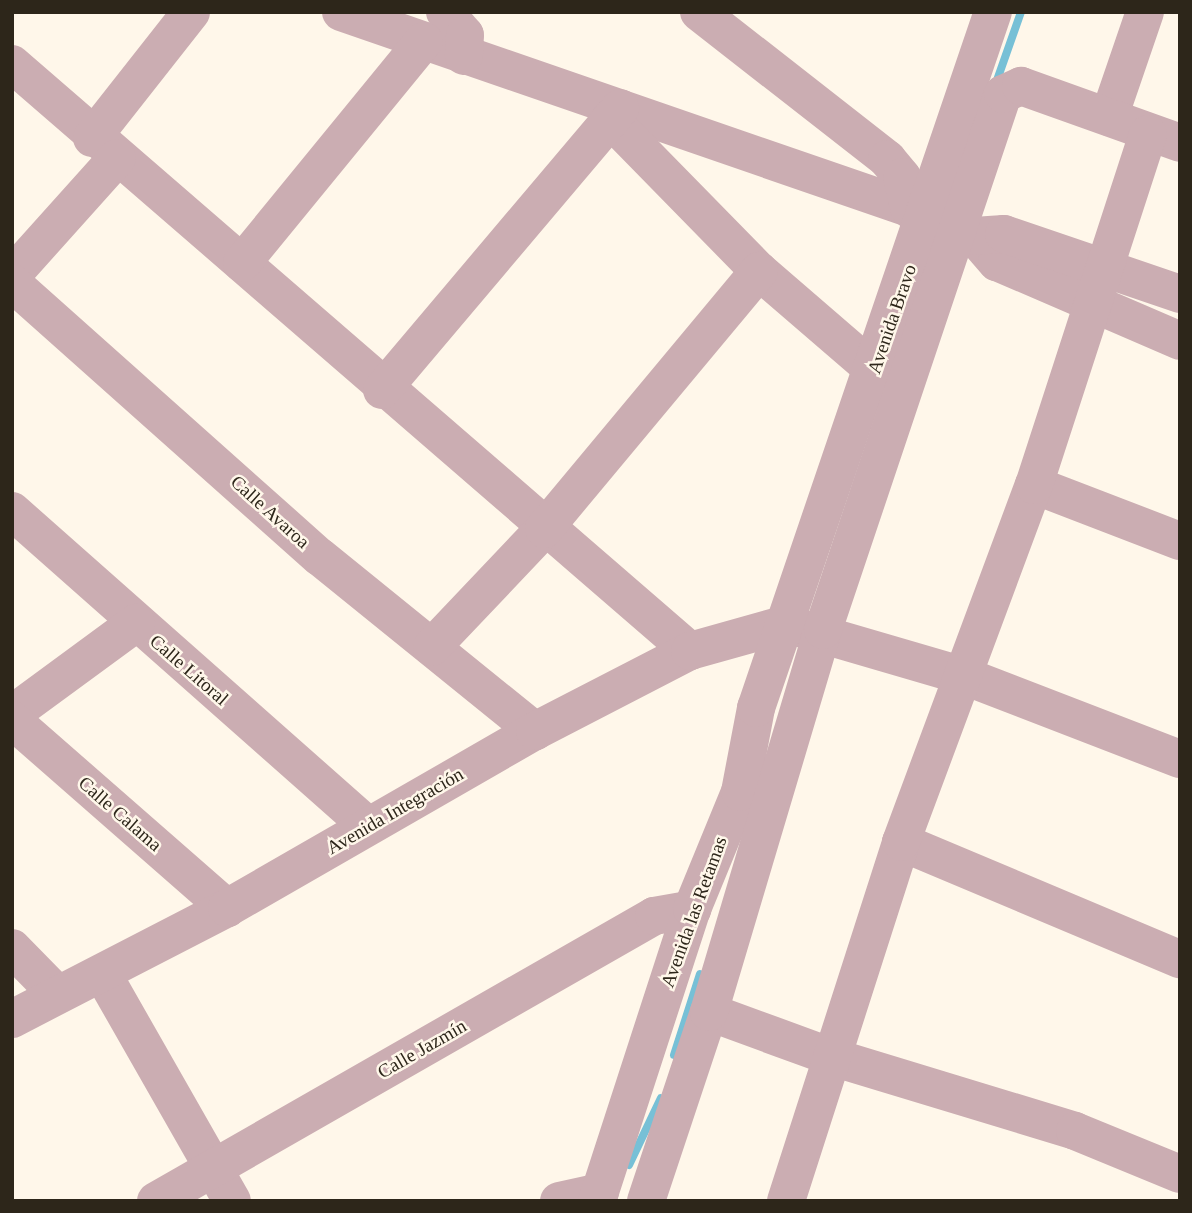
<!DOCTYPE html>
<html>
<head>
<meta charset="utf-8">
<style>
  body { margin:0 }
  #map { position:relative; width:1192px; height:1213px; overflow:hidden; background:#fff7ea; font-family:Georgia,serif }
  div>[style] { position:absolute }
  .stream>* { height:8px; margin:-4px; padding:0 4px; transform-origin:4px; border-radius:4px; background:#77c0d6 }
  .minor>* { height:38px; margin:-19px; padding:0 19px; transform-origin:19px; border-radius:19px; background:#cbadb2 }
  span { translate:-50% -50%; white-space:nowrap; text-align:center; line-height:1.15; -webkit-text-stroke:5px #fff7ea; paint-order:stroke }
  .street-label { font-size:19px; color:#2d261a }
  .frame { position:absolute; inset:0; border:14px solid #2d261a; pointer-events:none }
</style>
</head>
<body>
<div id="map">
  <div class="stream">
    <div style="left:996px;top:83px;width:75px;rotate:-70.6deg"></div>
    <div style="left:674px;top:1055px;width:85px;rotate:-72.2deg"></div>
    <div style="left:629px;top:1165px;width:74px;rotate:-64.5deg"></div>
  </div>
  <div class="minor">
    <div style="left:341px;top:12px;width:601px;rotate:19.04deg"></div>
    <div style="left:909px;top:208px;width:22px;rotate:43deg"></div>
    <div style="left:925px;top:223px;width:51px;rotate:14.9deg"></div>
    <div style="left:974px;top:236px;width:35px;rotate:49deg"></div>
    <div style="left:997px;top:262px;width:199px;rotate:23.3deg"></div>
    <div style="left:445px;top:12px;width:30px;rotate:49deg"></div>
    <div style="left:465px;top:35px;width:21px;rotate:93deg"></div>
    <div style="left:699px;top:12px;width:239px;rotate:38deg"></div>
    <div style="left:887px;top:159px;width:23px;rotate:50deg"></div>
    <div style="left:902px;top:177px;width:32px;rotate:77deg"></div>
    <div style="left:12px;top:64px;width:897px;rotate:40.89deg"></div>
    <div style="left:1109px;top:117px;width:111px;rotate:-71.1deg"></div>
    <div style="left:610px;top:119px;width:213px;rotate:45.6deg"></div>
    <div style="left:759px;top:271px;width:153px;rotate:40.8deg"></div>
    <div style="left:92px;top:138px;width:160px;rotate:-51.8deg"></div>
    <div style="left:974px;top:236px;width:30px;rotate:-4deg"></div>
    <div style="left:1004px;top:234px;width:186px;rotate:18.8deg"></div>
    <div style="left:242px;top:263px;width:287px;rotate:-50.7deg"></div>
    <div style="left:12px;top:275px;width:157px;rotate:-48.1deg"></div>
    <div style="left:12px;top:283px;width:412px;rotate:41.7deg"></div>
    <div style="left:320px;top:557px;width:277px;rotate:39deg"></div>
    <div style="left:382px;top:390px;width:369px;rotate:-49.8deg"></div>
    <div style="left:1034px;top:485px;width:156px;rotate:21deg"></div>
    <div style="left:12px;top:511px;width:475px;rotate:41.5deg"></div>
    <div style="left:432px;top:647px;width:163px;rotate:-46.5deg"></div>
    <div style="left:544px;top:529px;width:336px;rotate:-50.2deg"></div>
    <div style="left:12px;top:714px;width:154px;rotate:-36.3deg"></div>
    <div style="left:12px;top:720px;width:286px;rotate:41.2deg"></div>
    <div style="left:901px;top:842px;width:303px;rotate:22.8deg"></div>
    <div style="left:12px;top:948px;width:63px;rotate:45.6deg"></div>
    <div style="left:102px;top:973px;width:262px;rotate:60.3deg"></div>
    <div style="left:709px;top:1012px;width:131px;rotate:20.1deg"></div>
    <div style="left:832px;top:1057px;width:254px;rotate:16.9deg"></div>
    <div style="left:1075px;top:1131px;width:113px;rotate:22.3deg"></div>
    <div style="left:12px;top:1019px;width:242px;rotate:-27.3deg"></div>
    <div style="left:227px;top:908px;width:355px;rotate:-29.9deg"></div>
    <div style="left:535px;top:731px;width:174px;rotate:-27.3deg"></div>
    <div style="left:690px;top:651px;width:100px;rotate:-15.7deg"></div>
    <div style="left:786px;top:624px;width:189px;rotate:16.3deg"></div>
    <div style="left:967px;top:677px;width:228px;rotate:21.1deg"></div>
    <div style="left:156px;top:1201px;width:574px;rotate:-29.78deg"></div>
    <div style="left:654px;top:916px;width:39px;rotate:-10deg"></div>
    <div style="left:559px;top:1201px;width:42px;rotate:-12.4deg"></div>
    <div style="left:597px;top:1201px;width:307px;rotate:-72deg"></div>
    <div style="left:692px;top:909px;width:126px;rotate:-67.7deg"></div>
    <div style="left:740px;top:792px;width:86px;rotate:-79.2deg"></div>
    <div style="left:756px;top:708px;width:735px;rotate:-71.2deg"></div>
    <div style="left:646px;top:1201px;width:199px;rotate:-71.6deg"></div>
    <div style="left:709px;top:1012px;width:399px;rotate:-73.4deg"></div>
    <div style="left:823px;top:630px;width:565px;rotate:-71.44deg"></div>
    <div style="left:1003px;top:94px;width:20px;rotate:-24deg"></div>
    <div style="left:1021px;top:86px;width:169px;rotate:19.7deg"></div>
    <div style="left:786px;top:1201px;width:377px;rotate:-72.2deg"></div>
    <div style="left:901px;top:842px;width:381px;rotate:-69.6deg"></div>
    <div style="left:1034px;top:485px;width:369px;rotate:-72deg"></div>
  </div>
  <div class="street-label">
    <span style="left:892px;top:319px;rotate:-71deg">Avenida Bravo</span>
    <span style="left:270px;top:512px;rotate:42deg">Calle Avaroa</span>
    <span style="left:189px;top:670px;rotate:41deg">Calle Litoral</span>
    <span style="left:395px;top:811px;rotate:-30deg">Avenida Integración</span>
    <span style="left:120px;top:814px;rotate:41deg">Calle Calama</span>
    <span style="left:694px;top:912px;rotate:-70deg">Avenida las Retamas</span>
    <span style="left:422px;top:1049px;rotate:-30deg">Calle Jazmín</span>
  </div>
  <div class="frame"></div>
</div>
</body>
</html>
